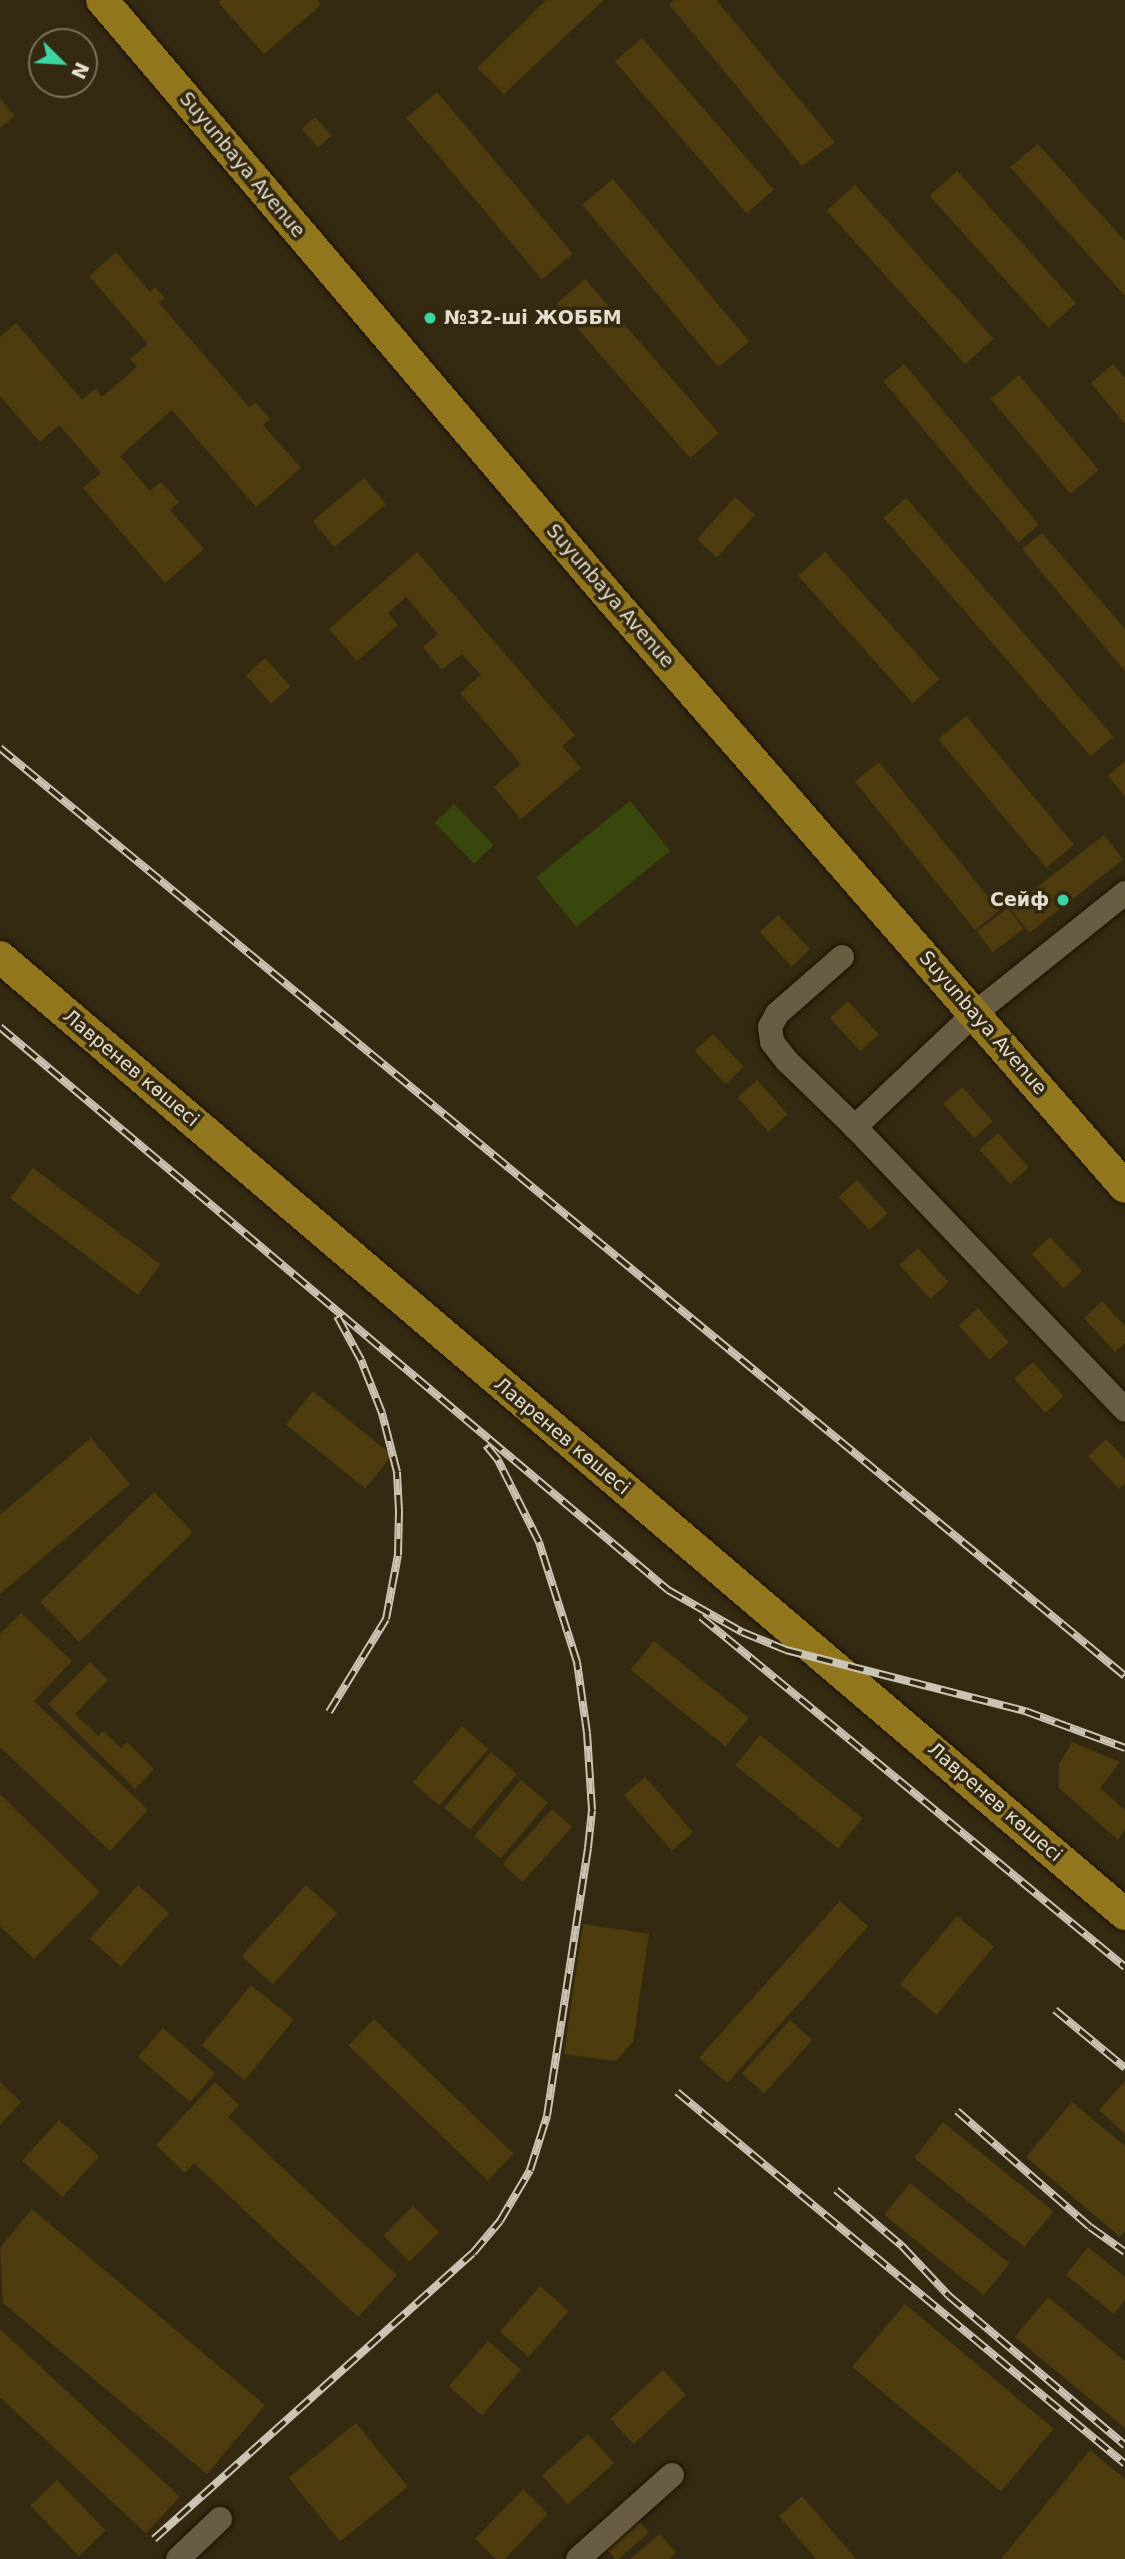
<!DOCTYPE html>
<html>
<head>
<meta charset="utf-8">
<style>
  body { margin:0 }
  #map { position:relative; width:1125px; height:2559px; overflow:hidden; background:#342911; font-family:"DejaVu Sans",sans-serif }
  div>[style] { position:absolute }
  .green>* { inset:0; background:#38470c; transform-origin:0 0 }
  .building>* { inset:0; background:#4f3c0e; transform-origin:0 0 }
  .roads { filter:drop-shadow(0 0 2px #1c1100) drop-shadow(0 0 2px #1c1100) }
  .minor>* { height:24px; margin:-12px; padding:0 12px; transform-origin:12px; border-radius:12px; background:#685c42 }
  .major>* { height:32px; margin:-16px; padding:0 16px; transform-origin:16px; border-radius:16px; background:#92761e }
  .rail>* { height:8px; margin-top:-4px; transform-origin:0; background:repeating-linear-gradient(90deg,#342911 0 16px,#cbc3b4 0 32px); box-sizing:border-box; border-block:2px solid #cbc3b4 }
  .dots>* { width:19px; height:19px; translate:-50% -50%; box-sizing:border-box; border:4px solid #342911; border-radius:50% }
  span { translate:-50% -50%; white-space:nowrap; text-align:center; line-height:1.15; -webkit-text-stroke:7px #342911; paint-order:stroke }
  .street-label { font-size:19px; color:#e5ded0 }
  .poi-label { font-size:19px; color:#e5ded0; font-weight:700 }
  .left { translate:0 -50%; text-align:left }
  .right { translate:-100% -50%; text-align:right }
  .north { position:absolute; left:28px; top:28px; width:70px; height:70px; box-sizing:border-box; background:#342911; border:2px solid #7b715d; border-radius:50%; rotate:114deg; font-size:19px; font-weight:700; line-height:28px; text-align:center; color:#e5ded0 }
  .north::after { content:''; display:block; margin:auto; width:24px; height:32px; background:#3dd4a3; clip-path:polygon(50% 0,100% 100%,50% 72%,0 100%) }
</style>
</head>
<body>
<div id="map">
  <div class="green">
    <div style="left:630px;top:801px;width:64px;height:121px;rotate:51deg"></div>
    <div style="left:454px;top:804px;width:57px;height:27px;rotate:46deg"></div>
  </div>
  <div class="building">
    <div style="clip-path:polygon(221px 0,317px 0,321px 5px,264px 54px,218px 2px)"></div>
    <div style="clip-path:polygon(546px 0,604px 0,504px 94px,477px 68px)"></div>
    <div style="clip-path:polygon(674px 0,716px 0,835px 142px,802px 166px,669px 4px)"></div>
    <div style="left:642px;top:38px;width:201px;height:36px;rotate:49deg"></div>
    <div style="left:437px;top:92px;width:211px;height:40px;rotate:50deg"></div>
    <div style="clip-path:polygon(0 98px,15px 116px,0 128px)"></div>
    <div style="left:315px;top:117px;width:25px;height:18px;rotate:48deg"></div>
    <div style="clip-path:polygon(1038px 144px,1125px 241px,1125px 296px,1010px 167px)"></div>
    <div style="left:957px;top:171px;width:178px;height:37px;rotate:48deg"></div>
    <div style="left:613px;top:179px;width:212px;height:40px;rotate:50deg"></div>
    <div style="left:855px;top:185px;width:207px;height:38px;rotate:48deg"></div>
    <div style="clip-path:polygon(116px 252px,150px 292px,155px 287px,165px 298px,159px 303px,249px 407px,255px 402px,270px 419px,263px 425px,301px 468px,256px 507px,172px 410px,120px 456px,150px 491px,161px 482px,179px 502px,170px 510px,204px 549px,165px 583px,83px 488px,101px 473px,59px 425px,40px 442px,0 396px,0 337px,16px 323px,82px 400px,95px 389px,102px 397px,137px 367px,130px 359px,148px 344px,89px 276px)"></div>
    <div style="left:585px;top:279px;width:204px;height:38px;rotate:49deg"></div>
    <div style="left:904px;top:364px;width:210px;height:27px;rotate:50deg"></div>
    <div style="clip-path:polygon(1113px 364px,1125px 378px,1125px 424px,1091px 383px)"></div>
    <div style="left:1019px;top:375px;width:124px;height:37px;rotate:50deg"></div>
    <div style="left:364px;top:478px;width:34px;height:67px;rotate:50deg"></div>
    <div style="left:735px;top:497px;width:27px;height:57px;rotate:42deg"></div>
    <div style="left:906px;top:498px;width:316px;height:30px;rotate:49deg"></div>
    <div style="clip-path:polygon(1042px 533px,1125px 629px,1125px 671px,1022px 549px)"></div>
    <div style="clip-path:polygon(417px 552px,575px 735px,562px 746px,581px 768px,521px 819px,494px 787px,521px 764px,460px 693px,481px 675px,462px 654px,442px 670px,423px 647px,438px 634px,406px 597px,388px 613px,398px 625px,357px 661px,329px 629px)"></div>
    <div style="left:825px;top:552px;width:171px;height:36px;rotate:48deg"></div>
    <div style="left:265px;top:658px;width:38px;height:26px;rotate:48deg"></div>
    <div style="left:966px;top:716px;width:168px;height:36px;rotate:50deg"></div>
    <div style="clip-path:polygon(1125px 761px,1125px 796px,1108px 776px)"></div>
    <div style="left:879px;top:762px;width:191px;height:31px;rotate:51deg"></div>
    <div style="left:1104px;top:835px;width:31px;height:119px;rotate:52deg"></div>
    <div style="left:1008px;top:908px;width:26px;height:39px;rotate:53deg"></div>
    <div style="left:778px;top:915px;width:47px;height:25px;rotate:47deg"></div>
    <div style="left:848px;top:1001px;width:45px;height:25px;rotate:47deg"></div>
    <div style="left:713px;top:1034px;width:45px;height:25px;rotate:47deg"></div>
    <div style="left:757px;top:1080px;width:46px;height:26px;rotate:48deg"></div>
    <div style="left:962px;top:1087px;width:46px;height:25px;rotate:48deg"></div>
    <div style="left:998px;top:1133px;width:46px;height:25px;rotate:48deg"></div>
    <div style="left:33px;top:1168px;width:160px;height:38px;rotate:37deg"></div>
    <div style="left:857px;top:1180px;width:45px;height:25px;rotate:47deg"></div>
    <div style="left:1050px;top:1237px;width:47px;height:25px;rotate:47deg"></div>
    <div style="left:918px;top:1248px;width:46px;height:25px;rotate:48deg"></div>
    <div style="clip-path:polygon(1102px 1301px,1125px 1326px,1125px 1343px,1115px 1352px,1084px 1318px)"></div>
    <div style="left:978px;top:1308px;width:46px;height:26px;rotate:48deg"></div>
    <div style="left:1033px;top:1362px;width:46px;height:25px;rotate:48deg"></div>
    <div style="left:313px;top:1391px;width:102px;height:43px;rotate:39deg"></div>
    <div style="clip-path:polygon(91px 1438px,130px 1484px,0 1594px,0 1515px)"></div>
    <div style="clip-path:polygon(1106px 1439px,1125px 1459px,1125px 1484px,1119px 1489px,1088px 1456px)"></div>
    <div style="left:154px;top:1492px;width:56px;height:158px;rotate:46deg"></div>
    <div style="clip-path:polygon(21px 1613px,72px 1661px,34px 1701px,148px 1810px,110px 1851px,0 1747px,0 1634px)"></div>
    <div style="left:654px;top:1641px;width:122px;height:37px;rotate:39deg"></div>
    <div style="clip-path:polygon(90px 1662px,108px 1680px,75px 1714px,98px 1736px,103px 1731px,121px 1748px,127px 1742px,154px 1769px,135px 1789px,48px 1704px)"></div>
    <div style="left:462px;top:1726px;width:35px;height:75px;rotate:41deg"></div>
    <div style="left:760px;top:1735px;width:132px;height:39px;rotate:39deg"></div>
    <div style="clip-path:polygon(1072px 1742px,1120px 1762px,1100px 1788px,1125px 1810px,1125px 1829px,1118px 1840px,1059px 1788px,1059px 1764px)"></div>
    <div style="left:491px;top:1752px;width:34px;height:73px;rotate:40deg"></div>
    <div style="left:645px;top:1777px;width:73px;height:28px;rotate:49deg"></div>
    <div style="left:521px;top:1780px;width:35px;height:73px;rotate:40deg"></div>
    <div style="clip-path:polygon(0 1794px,100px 1892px,34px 1959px,0 1926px)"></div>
    <div style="left:552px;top:1809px;width:27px;height:74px;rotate:42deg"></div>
    <div style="left:138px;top:1885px;width:42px;height:72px;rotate:42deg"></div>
    <div style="left:306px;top:1885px;width:42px;height:96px;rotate:42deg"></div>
    <div style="left:840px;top:1901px;width:38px;height:211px;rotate:42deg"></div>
    <div style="left:957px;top:1916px;width:48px;height:89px;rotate:40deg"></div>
    <div style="clip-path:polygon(583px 1924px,649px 1934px,633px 2042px,616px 2061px,564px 2054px)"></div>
    <div style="left:251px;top:1985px;width:55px;height:78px;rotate:39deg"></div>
    <div style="left:374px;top:2019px;width:194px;height:37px;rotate:44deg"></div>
    <div style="left:790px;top:2020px;width:30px;height:72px;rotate:42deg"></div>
    <div style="left:163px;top:2028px;width:69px;height:38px;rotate:41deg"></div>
    <div style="clip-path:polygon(1125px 2081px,1125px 2134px,1099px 2110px)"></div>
    <div style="clip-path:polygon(0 2082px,21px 2102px,0 2125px)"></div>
    <div style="clip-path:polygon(215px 2082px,239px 2105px,228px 2117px,397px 2275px,358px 2317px,194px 2163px,185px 2173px,156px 2145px)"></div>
    <div style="clip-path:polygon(1072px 2102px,1125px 2146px,1125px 2231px,1120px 2237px,1026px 2157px)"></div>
    <div style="left:59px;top:2120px;width:54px;height:55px;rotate:42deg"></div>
    <div style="left:943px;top:2122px;width:142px;height:46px;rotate:39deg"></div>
    <div style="left:910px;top:2183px;width:128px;height:41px;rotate:39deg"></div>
    <div style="left:413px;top:2206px;width:37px;height:42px;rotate:45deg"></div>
    <div style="clip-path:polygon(32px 2209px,265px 2405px,207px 2474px,3px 2303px,0 2248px)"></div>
    <div style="clip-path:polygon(1088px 2247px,1125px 2277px,1125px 2300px,1114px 2314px,1066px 2275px)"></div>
    <div style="left:540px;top:2286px;width:38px;height:61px;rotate:41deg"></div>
    <div style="clip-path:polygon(1048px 2297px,1125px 2361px,1125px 2428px,1015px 2337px)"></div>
    <div style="left:905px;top:2304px;width:194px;height:82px;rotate:40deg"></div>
    <div style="left:0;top:2329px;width:246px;height:50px;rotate:43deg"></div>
    <div style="left:488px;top:2341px;width:44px;height:60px;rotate:41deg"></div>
    <div style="left:663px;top:2370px;width:34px;height:72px;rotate:47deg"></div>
    <div style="left:356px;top:2423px;width:82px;height:87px;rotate:51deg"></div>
    <div style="left:588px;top:2434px;width:39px;height:62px;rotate:48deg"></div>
    <div style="clip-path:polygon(1090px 2450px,1125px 2479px,1125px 2559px,1001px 2559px)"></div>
    <div style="left:57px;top:2480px;width:70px;height:37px;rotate:46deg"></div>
    <div style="clip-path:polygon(523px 2489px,548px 2514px,505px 2559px,496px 2559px,475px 2539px)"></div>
    <div style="clip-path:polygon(802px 2496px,856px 2559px,816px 2559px,779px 2516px)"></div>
    <div style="left:634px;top:2515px;width:23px;height:43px;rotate:49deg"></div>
    <div style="clip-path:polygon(660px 2534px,676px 2553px,669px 2559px,630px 2559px)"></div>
  </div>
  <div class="roads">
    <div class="minor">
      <div style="left:1125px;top:893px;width:192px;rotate:141.3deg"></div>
      <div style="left:975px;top:1013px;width:166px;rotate:136.5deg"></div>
      <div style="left:855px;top:1127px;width:391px;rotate:46.3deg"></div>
      <div style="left:842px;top:957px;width:86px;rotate:138.8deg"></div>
      <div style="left:777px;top:1014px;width:15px;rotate:118deg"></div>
      <div style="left:770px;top:1027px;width:15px;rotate:82deg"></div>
      <div style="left:772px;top:1042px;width:24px;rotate:52deg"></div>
      <div style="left:787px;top:1061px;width:95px;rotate:44.1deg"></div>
      <div style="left:178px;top:2559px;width:58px;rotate:-43.6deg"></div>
      <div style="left:578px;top:2559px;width:126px;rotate:-41.8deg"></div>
    </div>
    <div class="major">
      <div style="left:102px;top:0;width:780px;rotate:49.63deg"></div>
      <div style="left:607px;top:594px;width:787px;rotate:48.86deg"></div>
      <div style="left:0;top:957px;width:1477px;rotate:40.39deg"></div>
    </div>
  </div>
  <div class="rail">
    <div style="left:0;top:748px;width:1458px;rotate:39.52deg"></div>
    <div style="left:0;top:1027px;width:874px;rotate:40.12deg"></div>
    <div style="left:668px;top:1590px;width:85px;rotate:29.6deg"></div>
    <div style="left:742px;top:1632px;width:48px;rotate:22.2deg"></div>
    <div style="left:786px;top:1650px;width:247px;rotate:14.3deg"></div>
    <div style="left:1025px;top:1711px;width:107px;rotate:20.3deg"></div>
    <div style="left:701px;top:1617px;width:550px;rotate:39.54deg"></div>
    <div style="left:329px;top:1712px;width:109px;rotate:-58.5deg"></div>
    <div style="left:386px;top:1619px;width:65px;rotate:-79.4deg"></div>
    <div style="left:398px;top:1555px;width:44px;rotate:-88.7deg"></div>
    <div style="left:399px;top:1511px;width:39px;rotate:-93deg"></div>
    <div style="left:397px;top:1472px;width:61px;rotate:-104.3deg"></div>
    <div style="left:382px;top:1413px;width:57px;rotate:-111.6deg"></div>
    <div style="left:361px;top:1360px;width:50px;rotate:-118.6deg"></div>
    <div style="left:1055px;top:2010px;width:91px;rotate:39.6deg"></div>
    <div style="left:677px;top:2092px;width:582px;rotate:39.7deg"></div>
    <div style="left:957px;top:2111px;width:176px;rotate:41.1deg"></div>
    <div style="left:1090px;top:2227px;width:43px;rotate:35.5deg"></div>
    <div style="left:836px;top:2190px;width:87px;rotate:40.3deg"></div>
    <div style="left:902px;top:2246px;width:69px;rotate:46.8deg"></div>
    <div style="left:949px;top:2296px;width:231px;rotate:40.3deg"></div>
    <div style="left:154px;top:2539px;width:428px;rotate:-41.9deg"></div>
    <div style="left:473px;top:2253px;width:42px;rotate:-49.8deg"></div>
    <div style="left:500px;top:2221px;width:59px;rotate:-59.5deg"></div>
    <div style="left:530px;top:2170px;width:57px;rotate:-72.5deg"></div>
    <div style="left:547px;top:2116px;width:271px;rotate:-81.3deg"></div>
    <div style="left:588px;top:1848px;width:38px;rotate:-84deg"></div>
    <div style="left:592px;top:1810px;width:77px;rotate:-93.7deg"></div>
    <div style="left:587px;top:1733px;width:72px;rotate:-98deg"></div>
    <div style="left:577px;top:1662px;width:126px;rotate:-107.6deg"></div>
    <div style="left:539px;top:1542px;width:92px;rotate:-116.6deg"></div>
    <div style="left:498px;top:1460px;width:19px;rotate:-129deg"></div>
  </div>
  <div class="dots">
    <div style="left:430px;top:318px;background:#3dd4a3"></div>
    <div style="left:1063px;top:900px;background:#3dd4a3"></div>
  </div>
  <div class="street-label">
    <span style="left:242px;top:165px;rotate:50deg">Suyunbaya Avenue</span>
    <span style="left:610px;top:596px;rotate:49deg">Suyunbaya Avenue</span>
    <span style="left:983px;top:1023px;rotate:49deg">Suyunbaya Avenue</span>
    <span style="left:131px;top:1068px;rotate:40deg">Лавренев көшесі</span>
    <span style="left:562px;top:1436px;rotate:40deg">Лавренев көшесі</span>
    <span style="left:995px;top:1802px;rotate:41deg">Лавренев көшесі</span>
  </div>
  <div class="poi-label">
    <span class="left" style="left:444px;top:318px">№32-ші ЖОББМ</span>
    <span class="right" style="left:1049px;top:900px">Сейф</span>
  </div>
  <div class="north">N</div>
</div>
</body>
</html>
